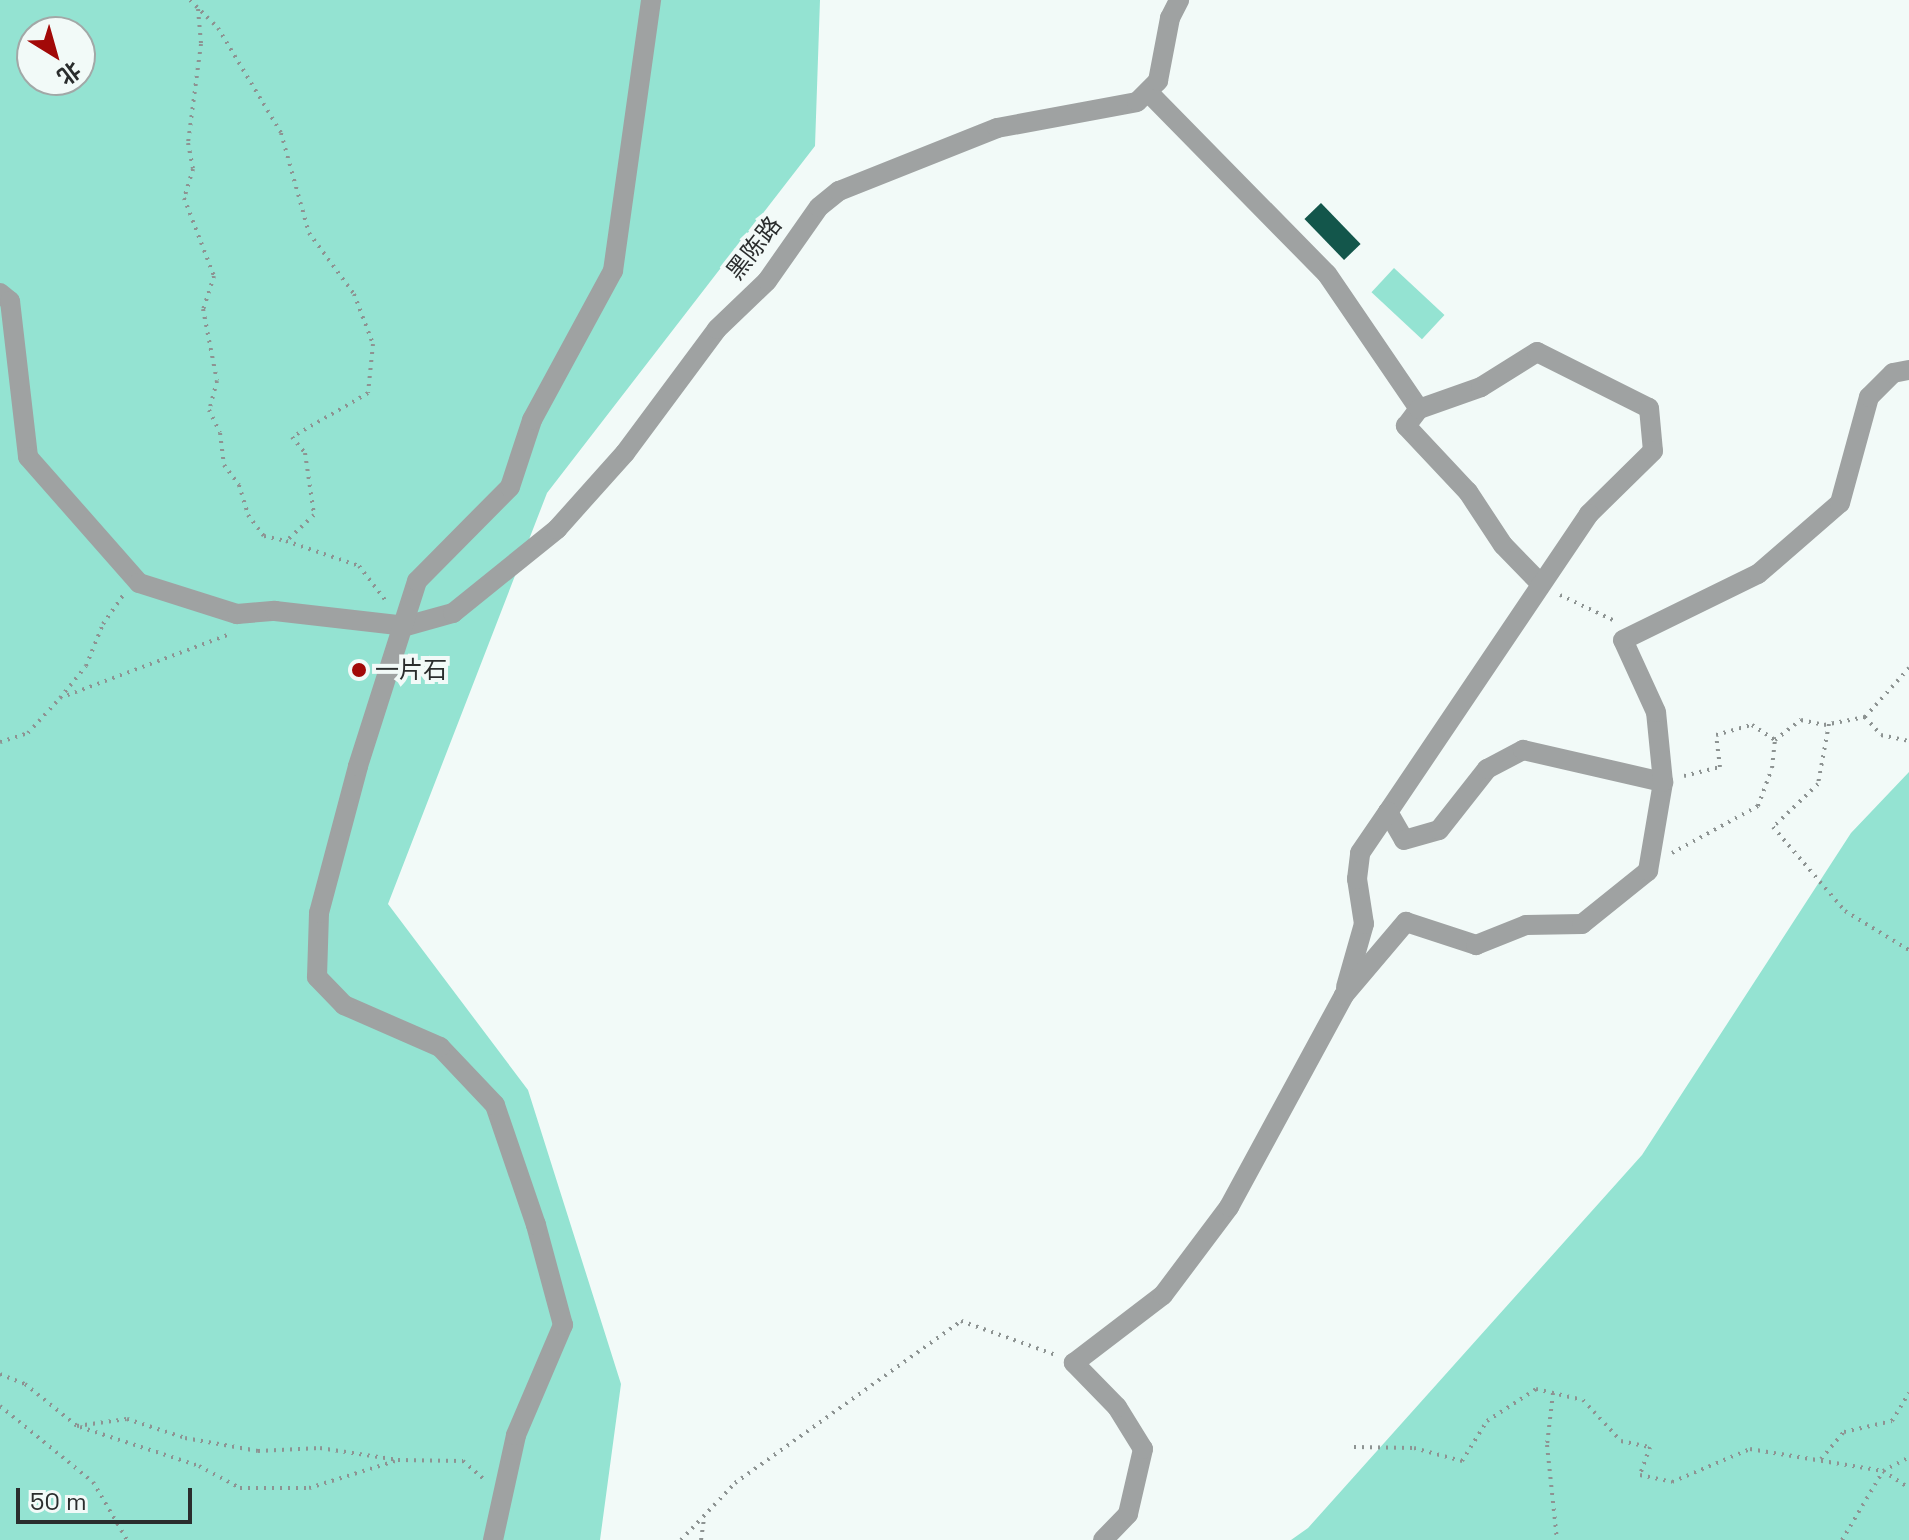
<!DOCTYPE html>
<html>
<head>
<meta charset="utf-8">
<style>
  body { margin:0 }
  #map { position:relative; width:1909px; height:1540px; overflow:hidden; background:#f2faf8; font-family:"Space Grotesk","Noto Sans SC",sans-serif }
  div>[style] { position:absolute }
  .green>* { inset:0; background:#94e3d2; transform-origin:0 0 }
  .building>* { inset:0; background:#13564b; transform-origin:0 0 }
  .path>* { height:4px; margin-top:-2px; transform-origin:0; background:repeating-linear-gradient(90deg,#8d9392 0 2px,transparent 0 8px) }
  .minor>* { height:20px; margin:-10px; padding:0 10px; transform-origin:10px; border-radius:10px; background:#9fa2a2 }
  .dots>* { width:22px; height:22px; translate:-50% -50%; box-sizing:border-box; border:4px solid #f2faf8; border-radius:50% }
  span { translate:-50% -50%; white-space:nowrap; text-align:center; line-height:1.15; -webkit-text-stroke:8px #f2faf8; paint-order:stroke }
  .street-label { font-size:24px; color:#2a2d2d }
  .poi-label { font-size:24px; color:#2a2d2d }
  .left { translate:0 -50%; text-align:left }
  .north { position:absolute; left:16px; top:16px; width:80px; height:80px; box-sizing:border-box; background:#f2faf8; border:2px solid #a2a8a7; border-radius:50%; rotate:143deg; font-size:22px; font-weight:700; line-height:32px; text-align:center; color:#2a2d2d }
  .north::after { content:''; display:block; margin:auto; width:28px; height:36px; background:#a20908; clip-path:polygon(50% 0,100% 100%,50% 72%,0 100%) }
  .scale { position:absolute; left:16px; top:1488px; width:176px; height:36px; box-sizing:border-box; border:4px solid #2a2d2d; border-top:0; padding-left:10px; font-size:24px; line-height:28px; white-space:nowrap; color:#2a2d2d; -webkit-text-stroke:6px #f2faf8; paint-order:stroke }
</style>
</head>
<body>
<div id="map">
  <div class="green">
    <div style="clip-path:polygon(evenodd,0 0,820px 0,815px 146px,547px 493px,388px 904px,528px 1090px,621px 1384px,600px 1540px,0 1540px,0 0,32px 32px,80px 32px,80px 80px,32px 80px,32px 32px)"></div>
    <div style="left:1394px;top:268px;width:69px;height:33px;rotate:43deg"></div>
    <div style="clip-path:polygon(1909px 772px,1909px 1540px,1291px 1540px,1308px 1528px,1642px 1155px,1851px 833px)"></div>
  </div>
  <div class="building">
    <div style="left:1321px;top:203px;width:57px;height:23px;rotate:46deg"></div>
  </div>
  <div class="path">
    <div style="left:190px;top:0;width:40px;rotate:45deg"></div>
    <div style="left:218px;top:28px;width:122px;rotate:59deg"></div>
    <div style="left:281px;top:133px;width:104px;rotate:74.4deg"></div>
    <div style="left:309px;top:233px;width:76px;rotate:53.6deg"></div>
    <div style="left:354px;top:294px;width:53px;rotate:69.2deg"></div>
    <div style="left:373px;top:344px;width:49px;rotate:95.8deg"></div>
    <div style="left:368px;top:393px;width:88px;rotate:149.9deg"></div>
    <div style="left:292px;top:437px;width:21px;rotate:51deg"></div>
    <div style="left:305px;top:453px;width:63px;rotate:81.7deg"></div>
    <div style="left:314px;top:515px;width:38px;rotate:137deg"></div>
    <div style="left:286px;top:541px;width:77px;rotate:18.9deg"></div>
    <div style="left:359px;top:566px;width:44px;rotate:52.4deg"></div>
    <div style="left:198px;top:9px;width:35px;rotate:85deg"></div>
    <div style="left:201px;top:44px;width:100px;rotate:97.5deg"></div>
    <div style="left:188px;top:143px;width:26px;rotate:79deg"></div>
    <div style="left:193px;top:169px;width:30px;rotate:107deg"></div>
    <div style="left:184px;top:198px;width:84px;rotate:69deg"></div>
    <div style="left:214px;top:276px;width:35px;rotate:108deg"></div>
    <div style="left:203px;top:309px;width:73px;rotate:79deg"></div>
    <div style="left:217px;top:381px;width:30px;rotate:105deg"></div>
    <div style="left:209px;top:410px;width:25px;rotate:64deg"></div>
    <div style="left:220px;top:433px;width:32px;rotate:83deg"></div>
    <div style="left:224px;top:465px;width:25px;rotate:53deg"></div>
    <div style="left:239px;top:485px;width:31px;rotate:73deg"></div>
    <div style="left:248px;top:515px;width:26px;rotate:53deg"></div>
    <div style="left:264px;top:536px;width:23px;rotate:13deg"></div>
    <div style="left:1560px;top:595px;width:59px;rotate:25.3deg"></div>
    <div style="left:60px;top:698px;width:182px;rotate:-20.6deg"></div>
    <div style="left:1865px;top:717px;width:24px;rotate:48deg"></div>
    <div style="left:1881px;top:735px;width:29px;rotate:12deg"></div>
    <div style="left:1829px;top:724px;width:61px;rotate:100.4deg"></div>
    <div style="left:1818px;top:784px;width:62px;rotate:136.3deg"></div>
    <div style="left:1773px;top:827px;width:111px;rotate:49.4deg"></div>
    <div style="left:1845px;top:911px;width:75px;rotate:31.4deg"></div>
    <div style="left:0;top:742px;width:29px;rotate:-18deg"></div>
    <div style="left:28px;top:733px;width:47px;rotate:-47.6deg"></div>
    <div style="left:60px;top:698px;width:41px;rotate:-50.9deg"></div>
    <div style="left:86px;top:666px;width:45px;rotate:-68deg"></div>
    <div style="left:103px;top:624px;width:37px;rotate:-55deg"></div>
    <div style="left:1684px;top:776px;width:37px;rotate:-14deg"></div>
    <div style="left:1720px;top:767px;width:32px;rotate:-97deg"></div>
    <div style="left:1716px;top:735px;width:37px;rotate:-16deg"></div>
    <div style="left:1752px;top:725px;width:27px;rotate:33deg"></div>
    <div style="left:1775px;top:740px;width:33px;rotate:-38deg"></div>
    <div style="left:1801px;top:720px;width:24px;rotate:12deg"></div>
    <div style="left:1824px;top:725px;width:42px;rotate:-11deg"></div>
    <div style="left:1865px;top:717px;width:66px;rotate:-48.1deg"></div>
    <div style="left:1672px;top:853px;width:98px;rotate:-28.7deg"></div>
    <div style="left:1758px;top:806px;width:40px;rotate:-69.8deg"></div>
    <div style="left:1772px;top:768px;width:28px;rotate:-84deg"></div>
    <div style="left:0;top:1374px;width:27px;rotate:22deg"></div>
    <div style="left:25px;top:1384px;width:67px;rotate:38.9deg"></div>
    <div style="left:77px;top:1426px;width:50px;rotate:-8deg"></div>
    <div style="left:127px;top:1419px;width:61px;rotate:18.1deg"></div>
    <div style="left:185px;top:1438px;width:74px;rotate:10.1deg"></div>
    <div style="left:258px;top:1451px;width:62px;rotate:-2.8deg"></div>
    <div style="left:320px;top:1448px;width:79px;rotate:8.7deg"></div>
    <div style="left:398px;top:1460px;width:65px;rotate:0.9deg"></div>
    <div style="left:463px;top:1461px;width:30px;rotate:41deg"></div>
    <div style="left:1553px;top:1393px;width:52px;rotate:96.6deg"></div>
    <div style="left:1547px;top:1445px;width:96px;rotate:84deg"></div>
    <div style="left:0;top:1406px;width:120px;rotate:39.3deg"></div>
    <div style="left:93px;top:1482px;width:67px;rotate:59.6deg"></div>
    <div style="left:80px;top:1427px;width:125px;rotate:18.1deg"></div>
    <div style="left:199px;top:1466px;width:47px;rotate:28.2deg"></div>
    <div style="left:240px;top:1488px;width:69px"></div>
    <div style="left:309px;top:1488px;width:90px;rotate:-17.4deg"></div>
    <div style="left:1354px;top:1447px;width:60px;rotate:1deg"></div>
    <div style="left:1414px;top:1448px;width:50px;rotate:15.2deg"></div>
    <div style="left:1462px;top:1461px;width:47px;rotate:-58deg"></div>
    <div style="left:1487px;top:1421px;width:59px;rotate:-33.1deg"></div>
    <div style="left:1536px;top:1389px;width:48px;rotate:13.2deg"></div>
    <div style="left:1583px;top:1400px;width:56px;rotate:47.2deg"></div>
    <div style="left:1621px;top:1441px;width:30px;rotate:12deg"></div>
    <div style="left:1650px;top:1447px;width:30px;rotate:110deg"></div>
    <div style="left:1640px;top:1475px;width:33px;rotate:12deg"></div>
    <div style="left:1672px;top:1482px;width:85px;rotate:-22.9deg"></div>
    <div style="left:1750px;top:1449px;width:135px;rotate:9.4deg"></div>
    <div style="left:1883px;top:1471px;width:31px;rotate:33deg"></div>
    <div style="left:1821px;top:1459px;width:35px;rotate:-50deg"></div>
    <div style="left:1844px;top:1432px;width:49px;rotate:-12.9deg"></div>
    <div style="left:1892px;top:1421px;width:33px;rotate:-59deg"></div>
    <div style="left:681px;top:1540px;width:79px;rotate:-46.5deg"></div>
    <div style="left:735px;top:1483px;width:278px;rotate:-35.6deg"></div>
    <div style="left:961px;top:1321px;width:101px;rotate:19.7deg"></div>
    <div style="left:701px;top:1540px;width:21px;rotate:-82deg"></div>
    <div style="left:1842px;top:1540px;width:80px;rotate:-59.3deg"></div>
    <div style="left:1883px;top:1471px;width:30px;rotate:-28deg"></div>
  </div>
  <div class="minor">
    <div style="left:1150px;top:94px;width:252px;rotate:45.5deg"></div>
    <div style="left:1327px;top:274px;width:163px;rotate:55.7deg"></div>
    <div style="left:0;top:293px;width:13px;rotate:39deg"></div>
    <div style="left:10px;top:301px;width:157px;rotate:83.4deg"></div>
    <div style="left:28px;top:457px;width:168px;rotate:48.6deg"></div>
    <div style="left:139px;top:583px;width:103px;rotate:17.6deg"></div>
    <div style="left:237px;top:614px;width:38px;rotate:-5deg"></div>
    <div style="left:275px;top:611px;width:132px;rotate:6.5deg"></div>
    <div style="left:406px;top:626px;width:49px;rotate:-15.5deg"></div>
    <div style="left:453px;top:613px;width:134px;rotate:-38.9deg"></div>
    <div style="left:557px;top:529px;width:102px;rotate:-48.2deg"></div>
    <div style="left:625px;top:453px;width:154px;rotate:-53.4deg"></div>
    <div style="left:717px;top:329px;width:69px;rotate:-43.8deg"></div>
    <div style="left:767px;top:281px;width:90px;rotate:-54.9deg"></div>
    <div style="left:819px;top:207px;width:26px;rotate:-39deg"></div>
    <div style="left:839px;top:191px;width:170px;rotate:-21.7deg"></div>
    <div style="left:997px;top:128px;width:142px;rotate:-10.5deg"></div>
    <div style="left:1137px;top:102px;width:30px;rotate:-45deg"></div>
    <div style="left:1158px;top:81px;width:64px;rotate:-79.2deg"></div>
    <div style="left:1170px;top:18px;width:20px;rotate:-63deg"></div>
    <div style="left:1541px;top:584px;width:54px;rotate:-134.3deg"></div>
    <div style="left:1503px;top:545px;width:64px;rotate:-123.4deg"></div>
    <div style="left:1468px;top:492px;width:91px;rotate:-133.2deg"></div>
    <div style="left:1406px;top:426px;width:21px;rotate:-53deg"></div>
    <div style="left:1419px;top:409px;width:66px;rotate:-19.5deg"></div>
    <div style="left:1481px;top:387px;width:66px;rotate:-32deg"></div>
    <div style="left:1537px;top:352px;width:125px;rotate:26.6deg"></div>
    <div style="left:1649px;top:408px;width:43px;rotate:84.7deg"></div>
    <div style="left:1653px;top:451px;width:90px;rotate:135.5deg"></div>
    <div style="left:1589px;top:514px;width:359px;rotate:124deg"></div>
    <div style="left:1388px;top:812px;width:32px;rotate:60deg"></div>
    <div style="left:1404px;top:840px;width:36px;rotate:-16deg"></div>
    <div style="left:1439px;top:830px;width:78px;rotate:-51.8deg"></div>
    <div style="left:1487px;top:769px;width:41px;rotate:-27.8deg"></div>
    <div style="left:1523px;top:750px;width:144px;rotate:12.9deg"></div>
    <div style="left:1346px;top:987px;width:66px;rotate:-74.1deg"></div>
    <div style="left:1364px;top:924px;width:46px;rotate:-98.8deg"></div>
    <div style="left:1357px;top:879px;width:26px;rotate:-83deg"></div>
    <div style="left:1360px;top:853px;width:50px;rotate:-55.7deg"></div>
    <div style="left:493px;top:1540px;width:107px;rotate:-77.6deg"></div>
    <div style="left:516px;top:1435px;width:120px;rotate:-66.9deg"></div>
    <div style="left:563px;top:1325px;width:104px;rotate:-105.1deg"></div>
    <div style="left:536px;top:1225px;width:127px;rotate:-108.9deg"></div>
    <div style="left:495px;top:1105px;width:80px;rotate:-133.5deg"></div>
    <div style="left:440px;top:1047px;width:105px;rotate:-156.4deg"></div>
    <div style="left:344px;top:1005px;width:39px;rotate:-134deg"></div>
    <div style="left:317px;top:977px;width:64px;rotate:-88.2deg"></div>
    <div style="left:319px;top:913px;width:152px;rotate:-75.1deg"></div>
    <div style="left:358px;top:766px;width:194px;rotate:-72.3deg"></div>
    <div style="left:417px;top:581px;width:132px;rotate:-45.3deg"></div>
    <div style="left:510px;top:487px;width:71px;rotate:-71.8deg"></div>
    <div style="left:532px;top:420px;width:170px;rotate:-61.5deg"></div>
    <div style="left:613px;top:271px;width:274px;rotate:-82deg"></div>
    <div style="left:1103px;top:1540px;width:36px;rotate:-46deg"></div>
    <div style="left:1128px;top:1514px;width:67px;rotate:-77deg"></div>
    <div style="left:1143px;top:1449px;width:49px;rotate:-121.8deg"></div>
    <div style="left:1117px;top:1407px;width:62px;rotate:-134.3deg"></div>
    <div style="left:1074px;top:1363px;width:112px;rotate:-37.4deg"></div>
    <div style="left:1163px;top:1295px;width:110px;rotate:-53.1deg"></div>
    <div style="left:1229px;top:1207px;width:241px;rotate:-61.5deg"></div>
    <div style="left:1344px;top:995px;width:96px;rotate:-49.7deg"></div>
    <div style="left:1406px;top:922px;width:74px;rotate:18.2deg"></div>
    <div style="left:1476px;top:945px;width:54px;rotate:-21.8deg"></div>
    <div style="left:1526px;top:925px;width:56px;rotate:-1deg"></div>
    <div style="left:1582px;top:924px;width:85px;rotate:-38.8deg"></div>
    <div style="left:1648px;top:871px;width:90px;rotate:-80.4deg"></div>
    <div style="left:1663px;top:782px;width:70px;rotate:-95.7deg"></div>
    <div style="left:1656px;top:712px;width:79px;rotate:-114.6deg"></div>
    <div style="left:1623px;top:640px;width:150px;rotate:-26.1deg"></div>
    <div style="left:1758px;top:574px;width:108px;rotate:-40.9deg"></div>
    <div style="left:1840px;top:503px;width:110px;rotate:-74.7deg"></div>
    <div style="left:1869px;top:397px;width:34px;rotate:-45deg"></div>
    <div style="left:1893px;top:373px;width:16px;rotate:-11deg"></div>
  </div>
  <div class="dots">
    <div style="left:359px;top:670px;background:#a20908"></div>
  </div>
  <div class="street-label">
    <span style="left:754px;top:248px;rotate:-52deg">黑陈路</span>
  </div>
  <div class="poi-label">
    <span class="left" style="left:375px;top:670px">一片石</span>
  </div>
  <div class="north">北</div>
  <div class="scale">50 m</div>
</div>
</body>
</html>
